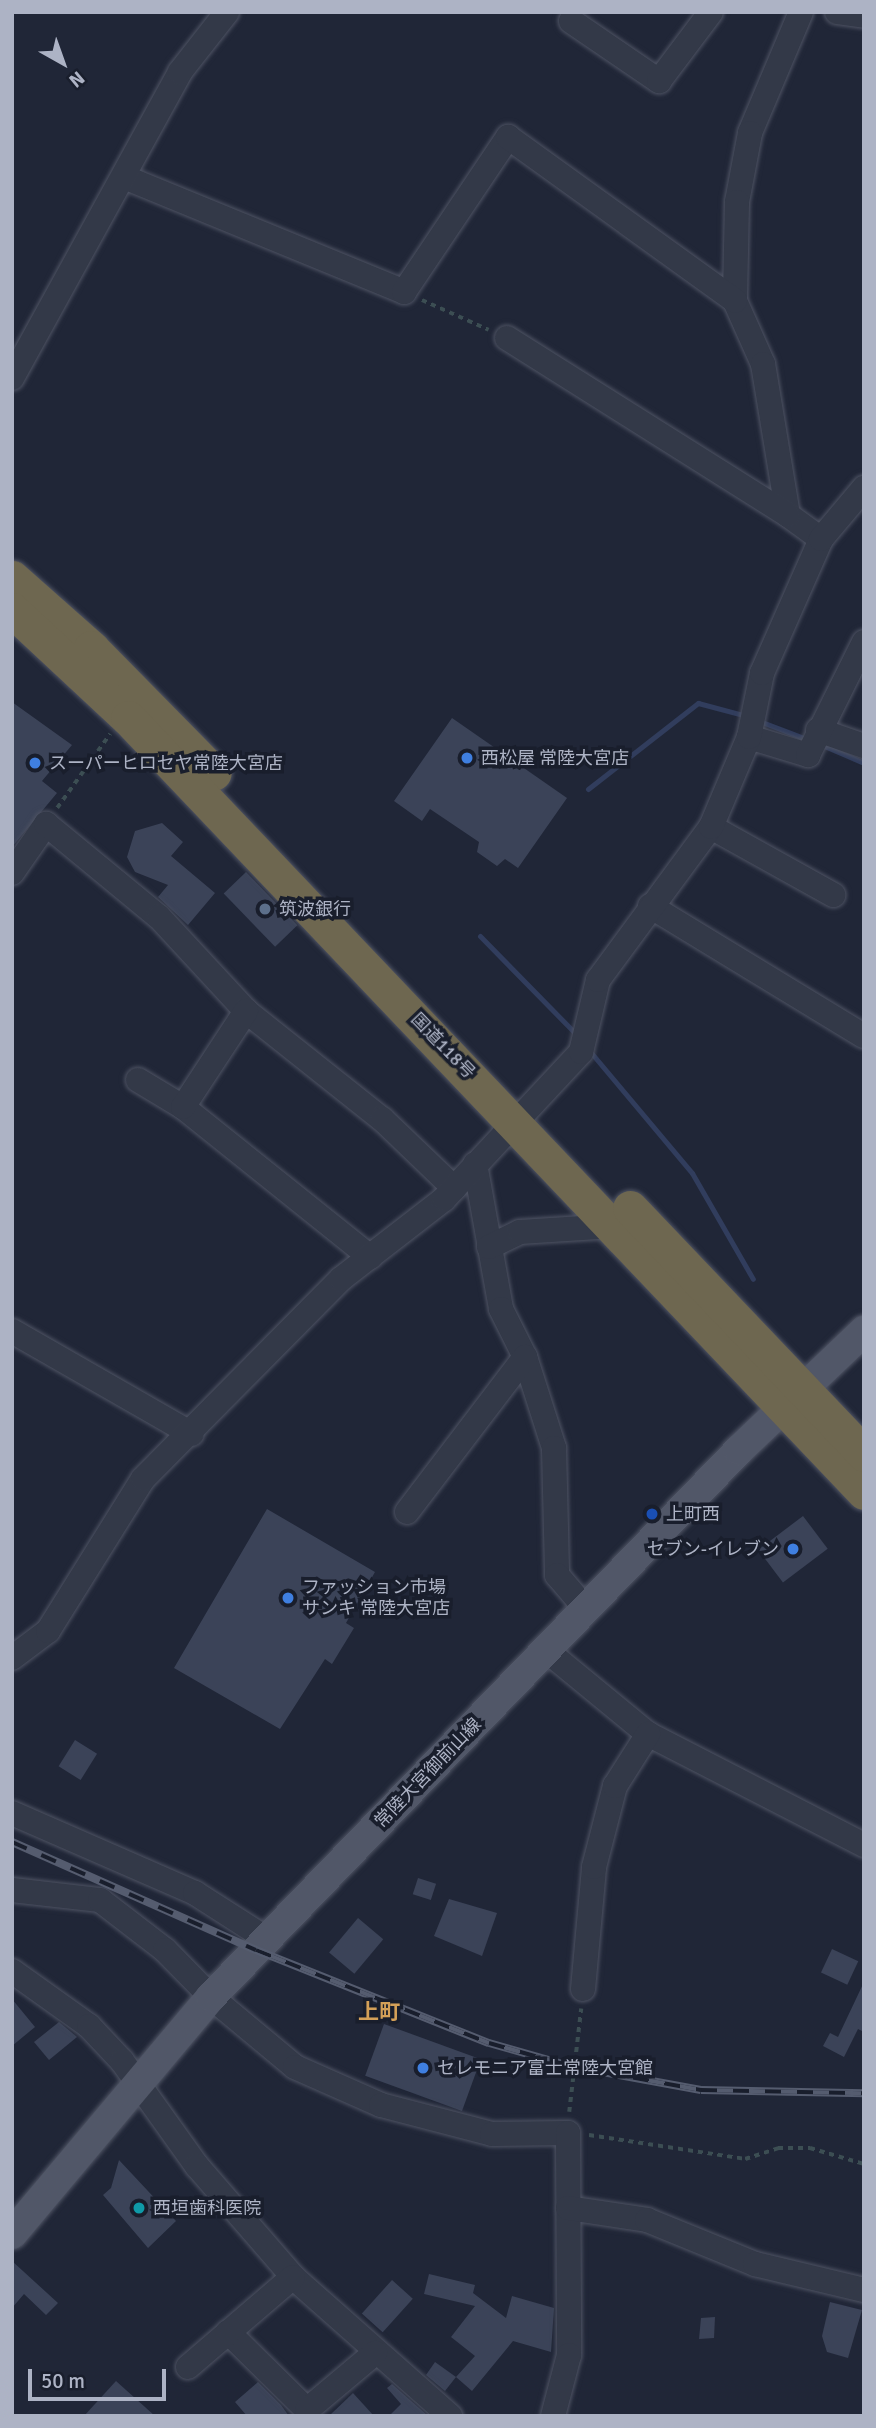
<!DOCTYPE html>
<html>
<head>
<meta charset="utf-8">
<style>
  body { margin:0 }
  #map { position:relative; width:876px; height:2428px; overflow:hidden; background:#202637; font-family:Signika,"Noto Sans JP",sans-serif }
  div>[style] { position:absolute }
  .stream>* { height:5px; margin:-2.5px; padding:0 2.5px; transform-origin:2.5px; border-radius:2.5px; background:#313d5d }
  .building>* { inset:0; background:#3b4358; transform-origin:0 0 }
  .path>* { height:3.5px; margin-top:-1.75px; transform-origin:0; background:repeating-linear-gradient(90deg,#3c4e53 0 5px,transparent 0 10px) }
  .roads { filter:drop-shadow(0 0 2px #4e5363) drop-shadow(0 0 2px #4e5363) }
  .minor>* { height:24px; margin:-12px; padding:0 12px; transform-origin:12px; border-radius:12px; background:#333948 }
  .major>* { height:30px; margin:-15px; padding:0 15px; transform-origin:15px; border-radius:15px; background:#515768 }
  .highway>* { height:35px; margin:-17.5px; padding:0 17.5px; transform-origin:17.5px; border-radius:17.5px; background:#6e6750 }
  .rail>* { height:8px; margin-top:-4px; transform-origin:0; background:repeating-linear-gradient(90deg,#191e2c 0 16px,#555c6f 0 32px); box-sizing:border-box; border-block:2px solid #555c6f }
  .dots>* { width:19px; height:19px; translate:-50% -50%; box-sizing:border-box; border:4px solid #191e2c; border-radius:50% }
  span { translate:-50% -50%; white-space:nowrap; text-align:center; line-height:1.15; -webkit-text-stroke:7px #191e2c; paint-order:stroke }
  .poi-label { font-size:18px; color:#adb3c5 }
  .left { translate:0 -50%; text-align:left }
  .right { translate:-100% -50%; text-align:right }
  .street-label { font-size:18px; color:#adb3c5 }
  .quarter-label { font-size:21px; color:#d4a058; font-weight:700 }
  .frame { position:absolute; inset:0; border:14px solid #adb3c5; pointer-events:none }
  .north { position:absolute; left:28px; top:28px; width:70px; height:70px; -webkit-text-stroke:5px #191e2c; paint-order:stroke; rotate:140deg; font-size:19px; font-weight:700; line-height:28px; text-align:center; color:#adb3c5 }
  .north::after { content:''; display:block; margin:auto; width:24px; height:32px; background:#adb3c5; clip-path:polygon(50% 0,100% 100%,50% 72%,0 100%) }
  .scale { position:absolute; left:28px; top:2369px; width:138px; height:32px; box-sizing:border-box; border:4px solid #adb3c5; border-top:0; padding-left:9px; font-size:21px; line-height:24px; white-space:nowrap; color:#adb3c5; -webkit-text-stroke:5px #191e2c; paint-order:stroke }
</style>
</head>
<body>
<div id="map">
  <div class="stream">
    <div style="left:759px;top:721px;width:53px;rotate:20.8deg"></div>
    <div style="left:822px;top:745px;width:46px;rotate:23.2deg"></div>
    <div style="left:588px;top:789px;width:140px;rotate:-38deg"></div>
    <div style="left:698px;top:703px;width:51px;rotate:14.9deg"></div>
    <div style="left:480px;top:936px;width:140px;rotate:45.6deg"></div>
    <div style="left:588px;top:1049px;width:162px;rotate:50deg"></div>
    <div style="left:692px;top:1173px;width:122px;rotate:60.1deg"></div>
  </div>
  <div class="building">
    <div style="clip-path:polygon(12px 702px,72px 745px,42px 781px,57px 793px,12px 847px)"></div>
    <div style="clip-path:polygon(452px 718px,567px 798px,518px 868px,505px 859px,497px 866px,477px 852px,479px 842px,430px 809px,422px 821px,394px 801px)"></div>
    <div style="clip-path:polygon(162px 823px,183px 842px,171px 856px,215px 893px,188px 925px,158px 897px,168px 885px,135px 872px,127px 857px,135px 831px)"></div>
    <div style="left:246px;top:872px;width:74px;height:31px;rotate:46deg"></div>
    <div style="clip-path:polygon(267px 1509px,375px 1572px,346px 1623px,354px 1628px,332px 1664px,325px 1659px,280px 1729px,174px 1668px)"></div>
    <div style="left:803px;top:1516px;width:41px;height:56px;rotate:53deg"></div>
    <div style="left:75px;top:1740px;width:26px;height:31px;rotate:32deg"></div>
    <div style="left:418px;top:1878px;width:19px;height:17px;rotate:18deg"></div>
    <div style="clip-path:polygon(449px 1899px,497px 1913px,482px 1956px,434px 1936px)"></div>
    <div style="left:358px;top:1918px;width:33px;height:45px;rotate:40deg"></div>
    <div style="left:832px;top:1949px;width:29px;height:26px;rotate:25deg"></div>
    <div style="clip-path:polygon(864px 1982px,864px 2032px,858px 2029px,844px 2057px,823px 2046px,830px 2033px,838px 2037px)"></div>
    <div style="clip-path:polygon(12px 1999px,35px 2027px,12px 2046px)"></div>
    <div style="clip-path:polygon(59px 2022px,77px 2037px,49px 2060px,34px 2042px)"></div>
    <div style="left:384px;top:2024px;width:103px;height:55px;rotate:20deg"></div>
    <div style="clip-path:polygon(119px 2160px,176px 2221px,148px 2248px,103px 2195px,111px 2188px)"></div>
    <div style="clip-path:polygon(12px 2261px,58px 2303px,46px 2315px,24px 2294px,12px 2308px)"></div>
    <div style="clip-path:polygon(429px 2274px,475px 2285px,473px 2293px,506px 2318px,512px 2296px,554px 2308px,551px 2352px,513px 2341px,472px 2391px,456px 2377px,475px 2356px,451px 2337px,475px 2306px,424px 2294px)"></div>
    <div style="left:392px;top:2280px;width:28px;height:45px;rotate:42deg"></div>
    <div style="clip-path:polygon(830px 2302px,862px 2310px,848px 2358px,827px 2352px,822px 2336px)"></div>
    <div style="clip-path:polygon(715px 2317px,714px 2338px,699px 2339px,701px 2318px)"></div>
    <div style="clip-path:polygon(435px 2362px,456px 2377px,445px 2391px,426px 2375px)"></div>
    <div style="clip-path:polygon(116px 2381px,155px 2416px,84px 2416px)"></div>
    <div style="clip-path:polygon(258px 2382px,281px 2405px,289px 2416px,247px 2416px,235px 2402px)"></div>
    <div style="clip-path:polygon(392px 2384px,427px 2415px,426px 2416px,389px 2416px,401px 2404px,387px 2388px)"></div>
    <div style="clip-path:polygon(353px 2393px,374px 2416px,329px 2416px)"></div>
  </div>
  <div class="path">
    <div style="left:422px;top:300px;width:73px;rotate:24.1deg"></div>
    <div style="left:57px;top:808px;width:91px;rotate:-54.4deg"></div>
    <div style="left:569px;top:2112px;width:104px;rotate:-83.4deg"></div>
    <div style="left:589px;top:2135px;width:158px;rotate:8.7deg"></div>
    <div style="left:745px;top:2159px;width:35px;rotate:-18deg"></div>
    <div style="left:778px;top:2148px;width:32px"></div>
    <div style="left:810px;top:2148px;width:56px;rotate:16.5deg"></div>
  </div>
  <div class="roads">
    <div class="minor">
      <div style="left:801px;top:12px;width:131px;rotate:112.9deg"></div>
      <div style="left:750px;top:133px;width:70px;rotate:100.7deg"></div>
      <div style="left:737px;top:202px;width:99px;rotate:91.2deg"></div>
      <div style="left:735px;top:301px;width:69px;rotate:66deg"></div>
      <div style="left:763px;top:364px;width:153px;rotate:80.6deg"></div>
      <div style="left:788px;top:515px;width:41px;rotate:36deg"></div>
      <div style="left:837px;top:12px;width:27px;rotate:8deg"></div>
      <div style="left:571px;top:21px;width:107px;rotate:34.3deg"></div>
      <div style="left:659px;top:81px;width:86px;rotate:-53deg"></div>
      <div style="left:124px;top:177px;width:303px;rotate:22.3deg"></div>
      <div style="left:404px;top:292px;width:187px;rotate:-56.1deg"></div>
      <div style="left:508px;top:137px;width:280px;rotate:35.8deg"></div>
      <div style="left:507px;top:338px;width:332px;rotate:32.2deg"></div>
      <div style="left:12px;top:378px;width:349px;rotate:-61.2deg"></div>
      <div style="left:180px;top:72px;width:76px;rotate:-51.9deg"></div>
      <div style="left:818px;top:730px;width:49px;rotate:19.2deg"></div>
      <div style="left:749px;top:737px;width:62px;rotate:17deg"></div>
      <div style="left:808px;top:755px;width:126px;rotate:-63.6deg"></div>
      <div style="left:711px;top:827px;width:140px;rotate:29.1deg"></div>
      <div style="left:12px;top:873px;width:60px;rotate:-55.2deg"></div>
      <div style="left:46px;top:824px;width:146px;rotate:39.5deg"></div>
      <div style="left:159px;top:917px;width:128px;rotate:47.2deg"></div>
      <div style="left:246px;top:1011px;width:174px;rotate:38.5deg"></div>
      <div style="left:382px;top:1119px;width:100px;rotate:43.8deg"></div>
      <div style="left:650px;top:906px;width:250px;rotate:31.3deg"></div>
      <div style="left:138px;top:1080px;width:52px;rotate:31deg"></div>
      <div style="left:183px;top:1107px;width:240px;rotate:38.7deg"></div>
      <div style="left:183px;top:1107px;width:115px;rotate:-56.7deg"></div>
      <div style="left:475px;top:1164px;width:147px;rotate:79.8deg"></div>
      <div style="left:501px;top:1309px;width:54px;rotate:63.4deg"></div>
      <div style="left:525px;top:1357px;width:96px;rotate:72.3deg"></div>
      <div style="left:554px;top:1448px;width:127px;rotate:88.6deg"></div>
      <div style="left:557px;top:1575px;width:45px;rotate:49.5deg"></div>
      <div style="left:489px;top:1247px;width:34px;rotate:-26deg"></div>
      <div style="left:520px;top:1232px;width:94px;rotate:-3.7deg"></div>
      <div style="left:12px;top:1331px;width:207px;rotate:29.8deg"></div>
      <div style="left:407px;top:1512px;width:195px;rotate:-52.7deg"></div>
      <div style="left:547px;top:1651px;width:131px;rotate:39.4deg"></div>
      <div style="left:648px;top:1734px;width:243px;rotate:27.2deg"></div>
      <div style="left:12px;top:1658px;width:45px;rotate:-36.9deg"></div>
      <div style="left:48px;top:1631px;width:179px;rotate:-58deg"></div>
      <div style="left:143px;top:1479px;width:281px;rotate:-45.3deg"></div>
      <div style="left:341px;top:1279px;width:130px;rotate:-37.8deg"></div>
      <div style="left:444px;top:1199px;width:201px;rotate:-47deg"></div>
      <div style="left:581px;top:1052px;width:74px;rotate:-76.7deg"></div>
      <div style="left:598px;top:980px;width:190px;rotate:-53.6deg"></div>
      <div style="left:711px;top:827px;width:98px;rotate:-67.1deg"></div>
      <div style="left:749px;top:737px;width:65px;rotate:-78.5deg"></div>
      <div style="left:762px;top:673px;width:146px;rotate:-66.2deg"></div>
      <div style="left:821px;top:539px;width:67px;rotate:-49.9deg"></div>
      <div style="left:12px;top:1813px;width:200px;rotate:23.6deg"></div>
      <div style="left:195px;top:1893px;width:85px;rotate:32.6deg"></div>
      <div style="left:12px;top:1890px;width:89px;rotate:6.5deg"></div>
      <div style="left:100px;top:1900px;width:82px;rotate:37.6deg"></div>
      <div style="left:165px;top:1950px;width:66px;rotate:45.6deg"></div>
      <div style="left:211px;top:1997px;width:109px;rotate:39.8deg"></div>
      <div style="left:295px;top:2067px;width:94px;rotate:23.8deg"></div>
      <div style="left:381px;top:2105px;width:115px;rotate:14.6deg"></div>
      <div style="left:492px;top:2134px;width:76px;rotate:-0.8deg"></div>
      <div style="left:568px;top:2133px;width:222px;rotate:89.7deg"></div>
      <div style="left:569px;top:2355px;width:63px;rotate:104.7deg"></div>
      <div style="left:12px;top:1971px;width:95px;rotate:35.5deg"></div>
      <div style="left:89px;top:2026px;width:48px;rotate:46.7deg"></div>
      <div style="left:122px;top:2061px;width:129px;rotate:54.5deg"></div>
      <div style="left:197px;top:2166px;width:147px;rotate:49.1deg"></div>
      <div style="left:293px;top:2277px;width:210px;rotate:41.5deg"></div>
      <div style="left:583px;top:1989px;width:122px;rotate:-84.8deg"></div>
      <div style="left:594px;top:1867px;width:84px;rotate:-75.5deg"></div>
      <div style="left:615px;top:1786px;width:62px;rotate:-57.6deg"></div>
      <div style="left:568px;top:2208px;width:80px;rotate:8.6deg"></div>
      <div style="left:647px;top:2220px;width:117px;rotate:22.2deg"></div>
      <div style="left:755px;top:2264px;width:112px;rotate:13.4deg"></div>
      <div style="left:228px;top:2332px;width:111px;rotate:44.6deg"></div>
      <div style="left:307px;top:2410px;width:89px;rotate:-40deg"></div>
      <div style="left:188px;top:2367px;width:138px;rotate:-40.6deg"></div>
    </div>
    <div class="major">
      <div style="left:12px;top:2234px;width:309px;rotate:-50deg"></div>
      <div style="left:211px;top:1997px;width:760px;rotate:-46.01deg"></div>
      <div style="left:739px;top:1450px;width:173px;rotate:-43.6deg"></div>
    </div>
    <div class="highway">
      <div style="left:12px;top:578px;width:106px;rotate:41.5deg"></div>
      <div style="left:91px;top:648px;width:175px;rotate:45.5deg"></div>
      <div style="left:12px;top:610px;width:158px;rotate:43deg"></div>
      <div style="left:128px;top:718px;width:1068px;rotate:46.44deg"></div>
      <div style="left:630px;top:1208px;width:340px;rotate:46.4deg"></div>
    </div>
  </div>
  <div class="rail">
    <div style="left:12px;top:1842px;width:267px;rotate:23.9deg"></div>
    <div style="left:256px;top:1950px;width:251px;rotate:21.8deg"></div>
    <div style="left:489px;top:2043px;width:84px;rotate:15.9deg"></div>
    <div style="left:570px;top:2066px;width:133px;rotate:10.4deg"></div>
    <div style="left:701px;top:2090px;width:163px;rotate:1.1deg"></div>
  </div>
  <div class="dots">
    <div style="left:467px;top:758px;background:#3f7fe0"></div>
    <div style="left:35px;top:763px;background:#3f7fe0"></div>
    <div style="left:265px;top:909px;background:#5c6f8a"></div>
    <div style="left:652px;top:1514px;background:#1a4fb4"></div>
    <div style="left:793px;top:1549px;background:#3f7fe0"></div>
    <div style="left:288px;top:1598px;background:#3f7fe0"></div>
    <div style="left:423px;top:2068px;background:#3f7fe0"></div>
    <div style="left:139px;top:2208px;background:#0f9aa8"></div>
  </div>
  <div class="poi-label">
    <span class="left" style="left:481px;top:758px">西松屋 常陸大宮店</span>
    <span class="left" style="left:49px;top:763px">スーパーヒロセヤ常陸大宮店</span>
    <span class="left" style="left:279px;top:909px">筑波銀行</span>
    <span class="left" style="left:666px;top:1514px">上町西</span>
    <span class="right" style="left:779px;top:1549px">セブン-イレブン</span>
    <span class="left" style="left:302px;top:1598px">ファッション市場<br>サンキ 常陸大宮店</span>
    <span class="left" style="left:437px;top:2068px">セレモニア富士常陸大宮館</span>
    <span class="left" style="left:153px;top:2208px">西垣歯科医院</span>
  </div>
  <div class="street-label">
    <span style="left:443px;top:1046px;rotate:46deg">国道118号</span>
    <span style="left:428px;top:1773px;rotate:-46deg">常陸大宮御前山線</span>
  </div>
  <div class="quarter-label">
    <span style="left:379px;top:2012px">上町</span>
  </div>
  <div class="frame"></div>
  <div class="north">N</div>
  <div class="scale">50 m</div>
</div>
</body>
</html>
